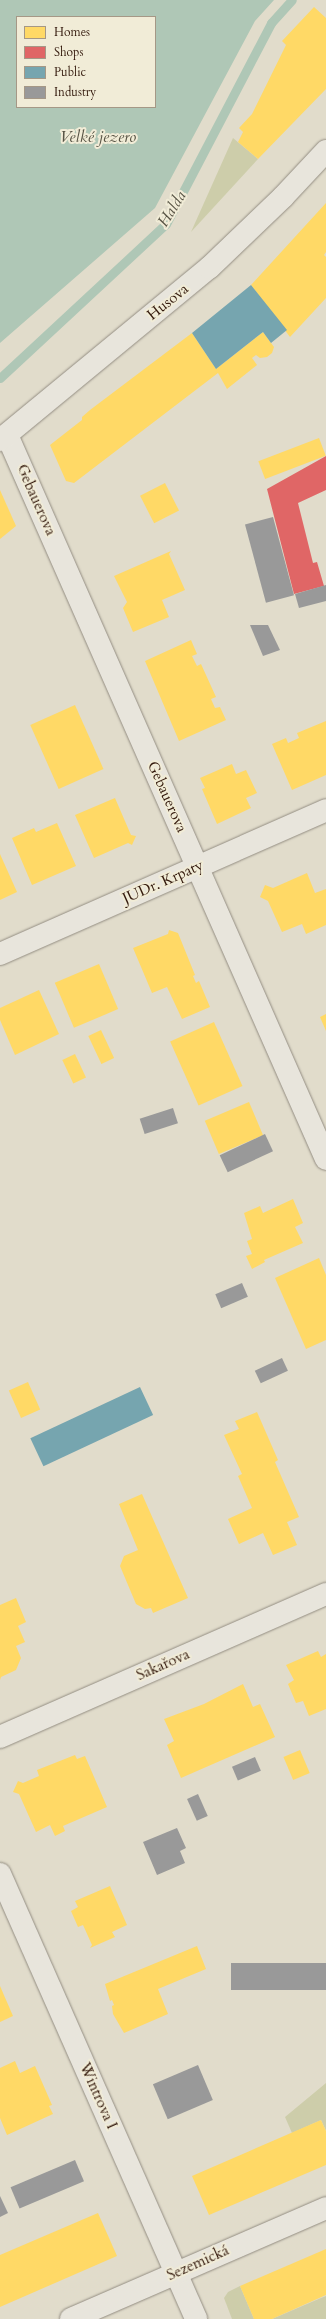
<!DOCTYPE html>
<html>
<head>
<meta charset="utf-8">
<style>
  body { margin:0 }
  #map { position:relative; width:326px; height:2319px; overflow:hidden; background:#e1dccb; font-family:Cardo,serif }
  div>[style] { position:absolute }
  .green>* { inset:0; background:#cdcdaa }
  .water>* { inset:0; background:#afc7b6 }
  .homes>* { inset:0; background:#ffd966; transform-origin:0 0 }
  .shops>* { inset:0; background:#e06666 }
  .public>* { inset:0; background:#76a5af; transform-origin:0 0 }
  .industry>* { inset:0; background:#999; transform-origin:0 0 }
  .stream>* { height:9px; margin:-4.5px; padding:0 4.5px; transform-origin:4.5px; border-radius:4.5px; background:#afc7b6 }
  .roads { filter:drop-shadow(0 0 1px #938d82) drop-shadow(0 0 1px #938d82) }
  .street>* { height:22px; margin:-11px; padding:0 11px; transform-origin:11px; border-radius:11px; background:#e8e5dc }
  span { translate:-50% -50%; white-space:nowrap; text-align:center; line-height:1.15; -webkit-text-stroke:4px #f1ecd7; paint-order:stroke }
  .street-label { font-size:15px; color:#33190c }
  .water-label { font-size:16px; color:#575344; font-style:italic }
  .legend { position:absolute; left:16px; top:16px; width:140px; height:92px; box-sizing:border-box; background:#f1ecd7; border:1px solid #a59886; margin:0; padding:5px 7px; list-style:none; font-size:12px; color:#33190c }
  .legend li { display:flex; align-items:center; gap:8px; height:20px }
  .legend b { width:20px; border:1px solid #a59886 }
</style>
</head>
<body>
<div id="map">
  <div class="green">
    <div style="clip-path:polygon(233px 138px,258px 159px,191px 232px)"></div>
    <div style="clip-path:polygon(326px 2083px,326px 2131px,321px 2120px,292px 2133px,285px 2117px)"></div>
    <div style="clip-path:polygon(240px 2286px,254px 2319px,232px 2319px,224px 2298px,228px 2292px)"></div>
    <div style="clip-path:polygon(326px 2296px,326px 2319px,272px 2319px,321px 2298px)"></div>
  </div>
  <div class="water">
    <div style="clip-path:polygon(evenodd,0 0,274px 0,255px 21px,155px 208px,0 343px,0 0,17px 17px,155px 17px,155px 107px,17px 107px,17px 17px)"></div>
  </div>
  <div class="homes">
    <div style="clip-path:polygon(314px 7px,326px 18px,326px 89px,258px 159px,238px 142px,243px 132px,239px 128px,252px 114px,286px 45px,282px 41px)"></div>
    <div style="clip-path:polygon(326px 203px,326px 252px,324px 255px,326px 257px,326px 298px,290px 337px,251px 285px)"></div>
    <div style="clip-path:polygon(263px 332px,274px 347px,272px 353px,267px 357px,260px 358px,256px 355px,252px 358px,257px 365px,227px 389px,218px 373px,74px 483px,66px 481px,50px 445px,82px 420px,82px 417px,90px 410px,192px 333px,216px 369px)"></div>
    <div style="left:319px;top:438px;width:19px;height:65px;rotate:69deg"></div>
    <div style="left:165px;top:483px;width:31px;height:28px;rotate:63deg"></div>
    <div style="clip-path:polygon(0 490px,16px 526px,0 539px)"></div>
    <div style="clip-path:polygon(171px 551px,169px 554px,185px 590px,162px 600px,169px 617px,133px 632px,123px 608px,127px 602px,114px 576px)"></div>
    <div style="clip-path:polygon(191px 640px,197px 654px,192px 656px,197px 666px,201px 664px,216px 697px,211px 699px,215px 708px,220px 707px,226px 720px,179px 741px,145px 661px)"></div>
    <div style="left:75px;top:705px;width:70px;height:49px;rotate:66deg"></div>
    <div style="clip-path:polygon(326px 721px,326px 775px,292px 790px,272px 744px,286px 738px,288px 743px,299px 738px,297px 733px)"></div>
    <div style="clip-path:polygon(232px 764px,236px 774px,246px 770px,257px 793px,246px 798px,251px 808px,217px 824px,202px 789px,205px 788px,200px 778px)"></div>
    <div style="clip-path:polygon(115px 798px,131px 835px,136px 836px,132px 845px,128px 843px,94px 858px,75px 815px)"></div>
    <div style="clip-path:polygon(57px 823px,76px 866px,32px 885px,12px 838px,34px 828px,36px 832px)"></div>
    <div style="clip-path:polygon(0 854px,17px 892px,0 900px)"></div>
    <div style="clip-path:polygon(307px 873px,315px 893px,326px 889px,326px 925px,306px 934px,302px 924px,282px 932px,268px 901px,260px 897px,265px 885px,273px 888px)"></div>
    <div style="clip-path:polygon(169px 930px,178px 933px,195px 975px,193px 976px,196px 983px,199px 981px,210px 1007px,182px 1019px,167px 987px,152px 993px,133px 948px,168px 934px)"></div>
    <div style="left:99px;top:964px;width:49px;height:48px;rotate:67deg"></div>
    <div style="clip-path:polygon(39px 990px,59px 1034px,15px 1055px,0 1020px,0 1008px)"></div>
    <div style="clip-path:polygon(326px 1014px,326px 1031px,320px 1017px)"></div>
    <div style="left:214px;top:1022px;width:70px;height:48px;rotate:66deg"></div>
    <div style="left:101px;top:1030px;width:31px;height:14px;rotate:65deg"></div>
    <div style="left:75px;top:1054px;width:26px;height:14px;rotate:65deg"></div>
    <div style="left:249px;top:1102px;width:36px;height:48px;rotate:67deg"></div>
    <div style="clip-path:polygon(293px 1199px,303px 1223px,295px 1227px,303px 1243px,264px 1260px,265px 1262px,252px 1269px,246px 1256px,252px 1254px,247px 1241px,252px 1239px,244px 1213px,260px 1206px,263px 1213px)"></div>
    <div style="clip-path:polygon(319px 1258px,326px 1275px,326px 1340px,306px 1349px,275px 1278px)"></div>
    <div style="left:28px;top:1382px;width:30px;height:21px;rotate:66deg"></div>
    <div style="clip-path:polygon(257px 1412px,278px 1460px,275px 1462px,299px 1517px,287px 1522px,297px 1545px,273px 1555px,263px 1533px,239px 1544px,228px 1519px,252px 1508px,238px 1476px,242px 1474px,224px 1435px,239px 1429px,235px 1421px)"></div>
    <div style="clip-path:polygon(142px 1494px,188px 1598px,153px 1613px,151px 1608px,145px 1609px,136px 1604px,120px 1566px,124px 1556px,138px 1550px,119px 1504px)"></div>
    <div style="clip-path:polygon(16px 1598px,26px 1622px,18px 1626px,25px 1642px,16px 1646px,21px 1658px,16px 1670px,1px 1677px,0 1680px,0 1605px)"></div>
    <div style="clip-path:polygon(318px 1651px,321px 1657px,326px 1654px,326px 1709px,309px 1716px,303px 1701px,296px 1703px,288px 1684px,294px 1680px,286px 1665px)"></div>
    <div style="clip-path:polygon(243px 1684px,253px 1707px,260px 1704px,275px 1737px,181px 1778px,167px 1745px,174px 1741px,164px 1719px,204px 1704px)"></div>
    <div style="left:300px;top:1750px;width:25px;height:18px;rotate:67deg"></div>
    <div style="clip-path:polygon(75px 1755px,77px 1759px,85px 1756px,107px 1807px,63px 1826px,65px 1831px,55px 1836px,50px 1825px,36px 1832px,19px 1794px,13px 1792px,18px 1781px,23px 1783px,39px 1776px,37px 1770px)"></div>
    <div style="clip-path:polygon(110px 1886px,127px 1925px,112px 1932px,115px 1937px,90px 1948px,92px 1945px,83px 1925px,78px 1927px,71px 1911px,78px 1907px,75px 1901px)"></div>
    <div style="clip-path:polygon(197px 1946px,206px 1969px,158px 1989px,168px 2014px,124px 2033px,113px 2014px,112px 2006px,114px 2005px,112px 2000px,110px 2001px,105px 1984px)"></div>
    <div style="clip-path:polygon(0 1986px,13px 2016px,0 2022px)"></div>
    <div style="clip-path:polygon(15px 2061px,20px 2073px,35px 2066px,52px 2105px,49px 2106px,53px 2114px,7px 2135px,0 2118px,0 2068px)"></div>
    <div style="clip-path:polygon(321px 2120px,326px 2131px,326px 2165px,209px 2215px,192px 2176px)"></div>
    <div style="clip-path:polygon(98px 2213px,117px 2256px,0 2307px,0 2255px)"></div>
    <div style="clip-path:polygon(326px 2249px,326px 2295px,272px 2319px,254px 2319px,240px 2286px)"></div>
  </div>
  <div class="shops">
    <div style="clip-path:polygon(326px 456px,326px 490px,298px 503px,313px 563px,317px 562px,324px 586px,294px 594px,267px 489px)"></div>
  </div>
  <div class="public">
    <div style="clip-path:polygon(251px 285px,287px 330px,271px 343px,263px 332px,216px 369px,192px 333px)"></div>
    <div style="left:140px;top:1387px;width:31px;height:121px;rotate:65deg"></div>
  </div>
  <div class="industry">
    <div style="left:273px;top:517px;width:81px;height:29px;rotate:75deg"></div>
    <div style="clip-path:polygon(326px 585px,326px 601px,299px 608px,295px 594px)"></div>
    <div style="clip-path:polygon(250px 625px,268px 625px,280px 650px,263px 656px)"></div>
    <div style="left:173px;top:1108px;width:16px;height:35px;rotate:72deg"></div>
    <div style="left:265px;top:1134px;width:19px;height:50px;rotate:65deg"></div>
    <div style="left:242px;top:1283px;width:15px;height:29px;rotate:67deg"></div>
    <div style="left:282px;top:1358px;width:14px;height:30px;rotate:65deg"></div>
    <div style="left:255px;top:1757px;width:15px;height:25px;rotate:67deg"></div>
    <div style="left:198px;top:1794px;width:24px;height:12px;rotate:66deg"></div>
    <div style="clip-path:polygon(177px 1828px,186px 1848px,180px 1851px,185px 1863px,157px 1875px,143px 1842px)"></div>
    <div style="left:326px;top:1963px;width:27px;height:95px;rotate:90deg"></div>
    <div style="left:198px;top:2065px;width:38px;height:49px;rotate:67deg"></div>
    <div style="left:75px;top:2160px;width:23px;height:70px;rotate:67deg"></div>
    <div style="clip-path:polygon(0 2196px,8px 2213px,0 2217px)"></div>
  </div>
  <div class="stream">
    <div style="left:0;top:378px;width:226px;rotate:-42.9deg"></div>
    <div style="left:166px;top:224px;width:227px;rotate:-62.4deg"></div>
    <div style="left:271px;top:23px;width:31px;rotate:-48deg"></div>
  </div>
  <div class="roads">
    <div class="street">
      <div style="left:7px;top:435px;width:791px;rotate:66.22deg"></div>
      <div style="left:0;top:440px;width:271px;rotate:-39.5deg"></div>
      <div style="left:209px;top:268px;width:103px;rotate:-43.8deg"></div>
      <div style="left:283px;top:197px;width:63px;rotate:-46.9deg"></div>
      <div style="left:0;top:954px;width:356px;rotate:-23.8deg"></div>
      <div style="left:0;top:1737px;width:356px;rotate:-23.7deg"></div>
      <div style="left:0;top:1874px;width:486px;rotate:66.2deg"></div>
      <div style="left:71px;top:2319px;width:278px;rotate:-23.5deg"></div>
    </div>
  </div>
  <div class="street-label">
    <span style="left:168px;top:302px;rotate:-39deg">Husova</span>
    <span style="left:36px;top:500px;rotate:66deg">Gebauerova</span>
    <span style="left:167px;top:797px;rotate:66deg">Gebauerova</span>
    <span style="left:163px;top:882px;rotate:-24deg">JUDr. Krpaty</span>
    <span style="left:163px;top:1665px;rotate:-24deg">Sakařova</span>
    <span style="left:98px;top:2096px;rotate:66deg">Wintrova I</span>
    <span style="left:198px;top:2263px;rotate:-24deg">Sezemická</span>
  </div>
  <div class="water-label">
    <span style="left:98px;top:137px">Velké jezero</span>
    <span style="left:172px;top:209px;rotate:-58deg">Halda</span>
  </div>
  <ul class="legend">
  <li><b style="height:11px;background:#ffd966"></b>Homes</li>
  <li><b style="height:11px;background:#e06666"></b>Shops</li>
  <li><b style="height:11px;background:#76a5af"></b>Public</li>
  <li><b style="height:11px;background:#999"></b>Industry</li>
  </ul>
</div>
</body>
</html>
